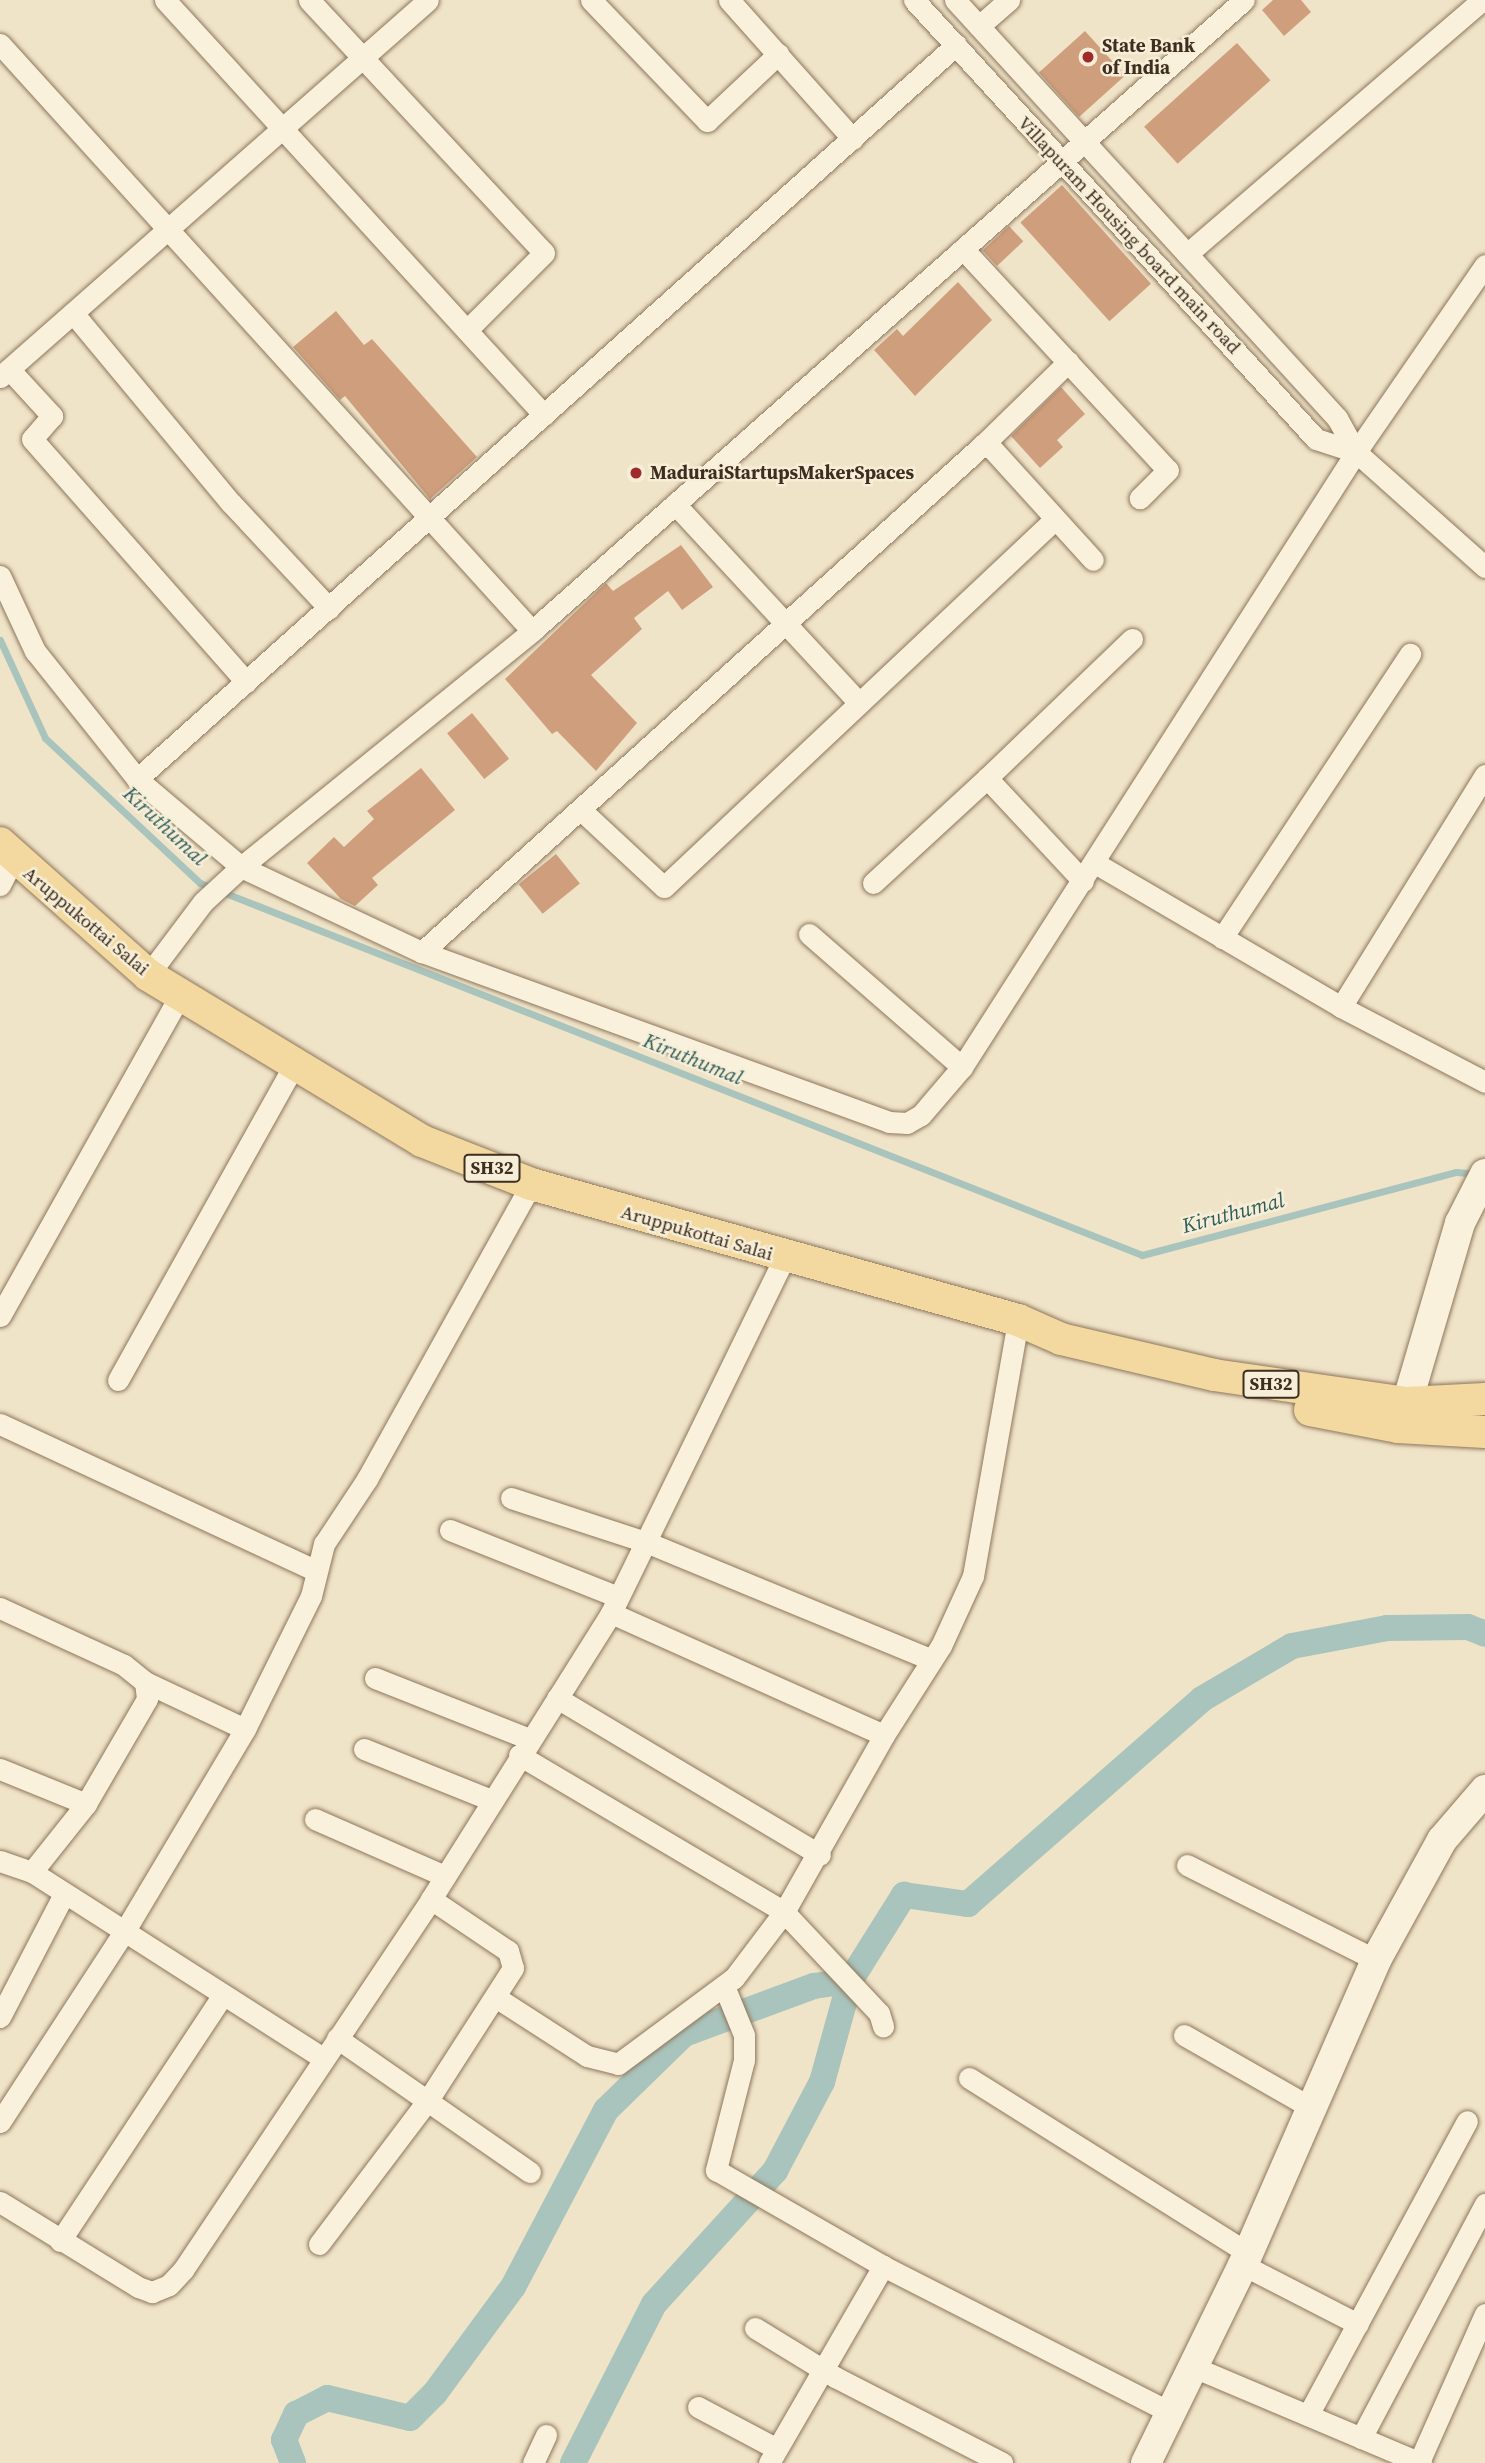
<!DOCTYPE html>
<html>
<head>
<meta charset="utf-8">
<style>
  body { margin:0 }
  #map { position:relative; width:1485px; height:2463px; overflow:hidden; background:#f0e4c8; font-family:"Source Serif 4",serif }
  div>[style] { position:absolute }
  .stream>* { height:7px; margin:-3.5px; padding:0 3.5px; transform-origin:3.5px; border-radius:3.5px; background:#a9c4bc }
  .canal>* { height:26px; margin:-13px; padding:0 13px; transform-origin:13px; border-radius:13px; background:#a9c4bc }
  .building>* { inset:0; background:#cf9f7d; transform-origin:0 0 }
  .roads { filter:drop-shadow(0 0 2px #8d765c) drop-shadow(0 0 2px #8d765c) }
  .street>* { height:21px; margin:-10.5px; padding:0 10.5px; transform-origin:10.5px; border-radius:10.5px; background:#faf1dc }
  .secondary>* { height:30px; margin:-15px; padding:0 15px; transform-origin:15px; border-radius:15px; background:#faf1dc }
  .primary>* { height:32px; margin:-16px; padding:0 16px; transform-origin:16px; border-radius:16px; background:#f3d9a0 }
  .dots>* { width:19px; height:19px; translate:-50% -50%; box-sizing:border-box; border:4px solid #f7eed8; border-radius:50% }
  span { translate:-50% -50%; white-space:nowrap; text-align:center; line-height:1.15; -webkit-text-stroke:5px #f7eed8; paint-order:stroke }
  .shield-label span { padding:2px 5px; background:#f7eed8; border:2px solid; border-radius:5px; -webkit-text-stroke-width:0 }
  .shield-label { font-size:18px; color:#3d2e20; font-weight:700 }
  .poi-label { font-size:19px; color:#3d2e20; font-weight:700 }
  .left { translate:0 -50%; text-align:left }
  .street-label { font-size:19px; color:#3d2e20 }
  .water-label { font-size:21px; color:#2f5d5a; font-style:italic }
</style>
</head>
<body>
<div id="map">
  <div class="stream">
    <div style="left:0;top:640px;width:108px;rotate:65.3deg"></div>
    <div style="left:45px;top:738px;width:212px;rotate:43.1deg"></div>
    <div style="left:200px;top:883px;width:1013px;rotate:21.55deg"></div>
    <div style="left:1142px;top:1255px;width:325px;rotate:-14.8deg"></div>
    <div style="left:1456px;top:1172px;width:21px;rotate:5deg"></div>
  </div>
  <div class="canal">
    <div style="left:293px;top:2463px;width:25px;rotate:-111deg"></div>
    <div style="left:284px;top:2440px;width:29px;rotate:-65deg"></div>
    <div style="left:296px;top:2414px;width:35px;rotate:-27deg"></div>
    <div style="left:327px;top:2398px;width:85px;rotate:13.5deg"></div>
    <div style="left:410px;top:2418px;width:35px;rotate:-45deg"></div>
    <div style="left:435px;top:2393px;width:132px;rotate:-53.7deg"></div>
    <div style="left:513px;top:2287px;width:200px;rotate:-62.3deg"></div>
    <div style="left:606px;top:2110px;width:109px;rotate:-44.3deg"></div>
    <div style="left:684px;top:2034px;width:139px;rotate:-20.3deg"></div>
    <div style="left:814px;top:1986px;width:36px;rotate:-8deg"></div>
    <div style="left:850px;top:1981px;width:102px;rotate:-57.9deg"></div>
    <div style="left:904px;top:1895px;width:65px;rotate:8deg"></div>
    <div style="left:968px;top:1904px;width:311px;rotate:-41.2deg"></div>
    <div style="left:1202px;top:1699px;width:104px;rotate:-30.5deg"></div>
    <div style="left:1292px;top:1646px;width:97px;rotate:-10.7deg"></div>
    <div style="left:1387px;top:1628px;width:81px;rotate:-0.7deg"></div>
    <div style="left:1468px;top:1627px;width:18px;rotate:22deg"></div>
    <div style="left:573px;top:2463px;width:178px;rotate:-63deg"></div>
    <div style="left:654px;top:2304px;width:180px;rotate:-47.7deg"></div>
    <div style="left:775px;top:2171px;width:101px;rotate:-62.2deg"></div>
    <div style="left:822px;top:2082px;width:105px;rotate:-74.5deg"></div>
  </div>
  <div class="building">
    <div style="clip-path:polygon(1273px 0,1301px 0,1311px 12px,1284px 36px,1262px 10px)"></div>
    <div style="left:1085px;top:31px;width:60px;height:62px;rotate:48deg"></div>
    <div style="left:1237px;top:43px;width:50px;height:125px;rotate:48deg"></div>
    <div style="left:1062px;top:185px;width:133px;height:56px;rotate:48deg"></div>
    <div style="left:1009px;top:226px;width:21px;height:36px;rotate:47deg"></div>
    <div style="clip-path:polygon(958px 282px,992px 320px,915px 396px,874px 350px,897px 329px,903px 336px)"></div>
    <div style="clip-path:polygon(336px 311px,364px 345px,372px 339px,477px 457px,430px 499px,345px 396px,340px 400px,293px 347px)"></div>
    <div style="clip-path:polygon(1061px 387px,1085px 414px,1057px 440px,1063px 447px,1040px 468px,1011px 436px)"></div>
    <div style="clip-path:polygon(681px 545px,713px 587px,682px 610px,668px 591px,634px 618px,642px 629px,591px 675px,637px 723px,596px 771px,557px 731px,552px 734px,505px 679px,606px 583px,613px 591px)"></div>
    <div style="left:472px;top:713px;width:59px;height:32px;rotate:51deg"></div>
    <div style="clip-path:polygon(421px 768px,455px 810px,372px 878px,378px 885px,355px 906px,341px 899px,307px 863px,334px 837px,344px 847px,374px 819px,367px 811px)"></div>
    <div style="left:556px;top:854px;width:38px;height:48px;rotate:51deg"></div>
  </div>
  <div class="roads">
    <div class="street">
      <div style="left:165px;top:0;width:562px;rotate:47.6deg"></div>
      <div style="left:309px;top:0;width:345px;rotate:47.1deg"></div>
      <div style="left:544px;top:253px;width:109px;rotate:135deg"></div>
      <div style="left:591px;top:0;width:168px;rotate:46.2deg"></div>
      <div style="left:707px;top:121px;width:98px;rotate:-43.3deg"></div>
      <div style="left:729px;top:0;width:186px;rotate:48.3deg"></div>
      <div style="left:914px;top:0;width:595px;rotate:47.52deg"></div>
      <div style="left:1316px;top:439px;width:42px;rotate:18deg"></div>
      <div style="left:955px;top:0;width:566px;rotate:47.58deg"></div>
      <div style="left:1337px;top:418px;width:39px;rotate:61deg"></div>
      <div style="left:1356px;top:452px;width:173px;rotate:41.7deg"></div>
      <div style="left:979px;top:26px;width:40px;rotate:-41deg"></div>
      <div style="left:0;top:44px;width:792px;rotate:47.81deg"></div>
      <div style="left:963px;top:249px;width:301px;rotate:47.2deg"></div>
      <div style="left:1168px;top:470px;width:40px;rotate:135deg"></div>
      <div style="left:1187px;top:254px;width:389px;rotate:-40.7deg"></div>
      <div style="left:73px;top:313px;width:247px;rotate:50.3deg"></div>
      <div style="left:231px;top:503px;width:144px;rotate:47deg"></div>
      <div style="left:9px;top:369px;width:64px;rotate:47.5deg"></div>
      <div style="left:52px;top:416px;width:30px;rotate:131deg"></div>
      <div style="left:32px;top:439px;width:324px;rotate:48.6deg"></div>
      <div style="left:0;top:377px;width:570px;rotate:-41.37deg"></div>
      <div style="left:986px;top:442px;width:115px;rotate:-44.3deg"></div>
      <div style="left:675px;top:504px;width:271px;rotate:47.2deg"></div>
      <div style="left:0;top:576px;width:83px;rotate:65deg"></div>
      <div style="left:35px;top:651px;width:164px;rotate:51.4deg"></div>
      <div style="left:137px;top:779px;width:136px;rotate:40.2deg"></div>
      <div style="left:241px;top:867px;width:200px;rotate:25.2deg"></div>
      <div style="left:422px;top:952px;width:497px;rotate:20deg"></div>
      <div style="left:889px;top:1122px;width:18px;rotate:3deg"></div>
      <div style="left:907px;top:1123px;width:16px;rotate:-30deg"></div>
      <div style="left:921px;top:1115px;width:63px;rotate:-49.5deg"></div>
      <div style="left:962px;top:1067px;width:730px;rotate:-57.35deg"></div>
      <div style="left:1356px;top:452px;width:227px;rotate:-55.4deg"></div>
      <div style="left:137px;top:779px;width:1100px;rotate:-41.87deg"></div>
      <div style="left:581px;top:810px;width:113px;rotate:42.9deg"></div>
      <div style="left:664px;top:887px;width:537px;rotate:-43.26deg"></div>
      <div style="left:1095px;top:863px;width:285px;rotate:30.3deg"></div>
      <div style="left:1341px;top:1007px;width:162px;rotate:27.5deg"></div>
      <div style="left:1083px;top:881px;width:141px;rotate:-133deg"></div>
      <div style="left:987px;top:778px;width:201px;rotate:-43.8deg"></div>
      <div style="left:873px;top:883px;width:155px;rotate:-42.6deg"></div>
      <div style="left:0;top:885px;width:29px;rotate:-63deg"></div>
      <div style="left:809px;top:934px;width:203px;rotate:41deg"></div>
      <div style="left:1222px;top:938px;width:341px;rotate:-56.5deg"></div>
      <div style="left:422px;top:952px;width:760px;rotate:-42.12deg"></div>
      <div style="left:986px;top:442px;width:159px;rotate:47.8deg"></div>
      <div style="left:148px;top:975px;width:91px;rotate:-53deg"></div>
      <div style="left:203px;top:902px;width:52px;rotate:-42.6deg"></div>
      <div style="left:241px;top:867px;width:375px;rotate:-39deg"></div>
      <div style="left:532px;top:631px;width:951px;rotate:-41.55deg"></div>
      <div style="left:1341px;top:1007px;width:273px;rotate:-58.2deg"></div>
      <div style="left:0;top:1316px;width:370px;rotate:-60.7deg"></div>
      <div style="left:118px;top:1380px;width:359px;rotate:-60.8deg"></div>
      <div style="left:0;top:1424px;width:349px;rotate:24.9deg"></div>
      <div style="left:511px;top:1498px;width:142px;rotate:18.1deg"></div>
      <div style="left:646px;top:1542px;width:309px;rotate:22.4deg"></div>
      <div style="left:450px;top:1530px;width:181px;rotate:21.7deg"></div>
      <div style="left:0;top:1608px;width:136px;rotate:24.7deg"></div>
      <div style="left:124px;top:1665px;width:27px;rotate:39deg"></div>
      <div style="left:145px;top:1682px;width:17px;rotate:83deg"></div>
      <div style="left:147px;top:1699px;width:121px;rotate:120.2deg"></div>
      <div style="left:611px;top:1613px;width:299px;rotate:24.1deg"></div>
      <div style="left:375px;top:1678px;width:166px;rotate:21.6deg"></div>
      <div style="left:145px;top:1682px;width:110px;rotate:25.2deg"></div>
      <div style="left:557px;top:1698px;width:306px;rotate:30.8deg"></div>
      <div style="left:364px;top:1749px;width:137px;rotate:21.9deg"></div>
      <div style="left:519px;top:1755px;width:308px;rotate:30.6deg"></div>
      <div style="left:784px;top:1912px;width:203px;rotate:-60.5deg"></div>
      <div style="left:884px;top:1735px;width:106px;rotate:-57.4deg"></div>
      <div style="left:941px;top:1646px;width:77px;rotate:-65.4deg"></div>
      <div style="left:973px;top:1576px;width:260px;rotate:-80deg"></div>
      <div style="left:0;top:1769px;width:93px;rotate:22.1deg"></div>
      <div style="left:86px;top:1804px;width:87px;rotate:128.5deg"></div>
      <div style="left:32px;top:1872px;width:345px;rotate:32.6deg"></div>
      <div style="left:315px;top:1819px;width:142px;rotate:23.7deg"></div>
      <div style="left:0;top:1861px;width:34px;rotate:19deg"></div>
      <div style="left:1187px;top:1865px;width:212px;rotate:26.7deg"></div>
      <div style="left:724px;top:1986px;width:53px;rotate:67.8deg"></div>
      <div style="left:744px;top:2035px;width:25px;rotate:90deg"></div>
      <div style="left:744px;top:2060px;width:114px;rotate:104.3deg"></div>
      <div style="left:716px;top:2170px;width:193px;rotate:29.9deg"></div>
      <div style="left:497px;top:1998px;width:107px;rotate:32.8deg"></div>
      <div style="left:587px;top:2056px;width:32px;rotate:14deg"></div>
      <div style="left:618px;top:2064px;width:144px;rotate:-36.6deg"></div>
      <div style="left:734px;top:1978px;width:83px;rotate:-52.9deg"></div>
      <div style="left:784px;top:1912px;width:139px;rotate:46.8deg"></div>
      <div style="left:879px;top:2013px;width:14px;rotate:73deg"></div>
      <div style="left:0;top:2017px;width:139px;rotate:-62.5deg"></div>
      <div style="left:1184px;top:2035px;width:147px;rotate:29.7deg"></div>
      <div style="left:337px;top:2038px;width:235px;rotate:34.8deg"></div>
      <div style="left:969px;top:2078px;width:329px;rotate:32.1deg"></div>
      <div style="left:0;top:2122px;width:227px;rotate:-56.9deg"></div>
      <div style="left:124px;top:1932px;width:236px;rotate:-59.2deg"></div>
      <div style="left:245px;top:1729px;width:148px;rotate:-63.6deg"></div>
      <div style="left:311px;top:1596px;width:54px;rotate:-76deg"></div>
      <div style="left:324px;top:1544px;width:78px;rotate:-56.5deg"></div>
      <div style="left:367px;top:1479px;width:338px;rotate:-60.9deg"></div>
      <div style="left:0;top:2202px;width:162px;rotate:31.6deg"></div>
      <div style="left:138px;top:2287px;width:15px;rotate:20deg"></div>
      <div style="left:152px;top:2292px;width:18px;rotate:-22deg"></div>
      <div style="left:169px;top:2285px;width:21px;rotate:-47deg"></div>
      <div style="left:183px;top:2270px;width:446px;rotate:-56.2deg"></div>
      <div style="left:431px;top:1899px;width:338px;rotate:-57.8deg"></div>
      <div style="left:611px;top:1613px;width:395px;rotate:-64deg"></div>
      <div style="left:60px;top:2241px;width:295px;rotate:-56.5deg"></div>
      <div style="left:319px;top:2244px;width:181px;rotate:-52.9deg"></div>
      <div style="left:428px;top:2100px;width:157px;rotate:-57.2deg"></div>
      <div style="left:513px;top:1968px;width:18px;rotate:-106deg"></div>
      <div style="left:508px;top:1951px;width:93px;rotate:-146deg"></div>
      <div style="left:1243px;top:2265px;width:129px;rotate:27.2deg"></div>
      <div style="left:755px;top:2328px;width:94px;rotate:31.5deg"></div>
      <div style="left:835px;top:2377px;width:188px;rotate:27.2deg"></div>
      <div style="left:1191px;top:2366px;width:250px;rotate:22.9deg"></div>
      <div style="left:698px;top:2407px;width:87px;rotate:28deg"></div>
      <div style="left:1308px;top:2415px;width:334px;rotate:-61.6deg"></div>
      <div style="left:1361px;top:2438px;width:265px;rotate:-62.1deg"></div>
      <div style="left:1419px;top:2462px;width:162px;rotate:-66deg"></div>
      <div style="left:533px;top:2463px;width:31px;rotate:-65deg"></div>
      <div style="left:769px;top:2463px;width:228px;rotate:-59.9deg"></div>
      <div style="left:883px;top:2266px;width:322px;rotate:27deg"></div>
    </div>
    <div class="secondary">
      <div style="left:1407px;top:1403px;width:188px;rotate:-73.6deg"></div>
      <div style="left:1460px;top:1223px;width:55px;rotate:-63deg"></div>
      <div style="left:1146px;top:2463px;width:220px;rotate:-63.9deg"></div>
      <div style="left:1243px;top:2265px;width:333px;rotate:-66.4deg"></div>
      <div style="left:1376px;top:1960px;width:137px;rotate:-61.2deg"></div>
      <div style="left:1442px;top:1840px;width:66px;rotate:-49.3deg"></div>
    </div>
    <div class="primary">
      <div style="left:0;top:843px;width:198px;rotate:41.7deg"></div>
      <div style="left:148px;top:975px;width:320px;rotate:31.2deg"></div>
      <div style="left:422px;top:1141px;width:117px;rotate:21.5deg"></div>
      <div style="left:531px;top:1184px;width:506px;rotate:15.6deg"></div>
      <div style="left:1018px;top:1320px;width:47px;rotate:23.8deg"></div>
      <div style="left:1061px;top:1339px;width:157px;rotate:13.2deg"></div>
      <div style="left:1214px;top:1375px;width:195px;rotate:8.3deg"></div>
      <div style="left:1407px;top:1403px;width:78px;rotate:-2.9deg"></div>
      <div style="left:1310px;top:1410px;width:90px;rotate:10.9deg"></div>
      <div style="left:1398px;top:1427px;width:87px;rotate:3.3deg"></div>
    </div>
  </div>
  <div class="dots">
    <div style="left:1088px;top:57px;background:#9e2a2b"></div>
    <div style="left:636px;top:473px;background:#9e2a2b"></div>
  </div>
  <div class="shield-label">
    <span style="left:492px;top:1168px">SH32</span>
    <span style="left:1271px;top:1384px">SH32</span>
  </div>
  <div class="poi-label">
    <span class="left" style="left:1102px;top:57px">State Bank<br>of India</span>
    <span class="left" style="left:650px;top:473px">MaduraiStartupsMakerSpaces</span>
  </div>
  <div class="street-label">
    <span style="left:1129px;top:235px;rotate:47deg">Villapuram Housing board main road</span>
    <span style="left:86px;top:921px;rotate:40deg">Aruppukottai Salai</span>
    <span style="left:697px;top:1233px;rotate:16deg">Aruppukottai Salai</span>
  </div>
  <div class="water-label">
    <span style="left:165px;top:826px;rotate:43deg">Kiruthumal</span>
    <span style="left:693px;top:1059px;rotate:22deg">Kiruthumal</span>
    <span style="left:1233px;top:1213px;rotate:-15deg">Kiruthumal</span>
  </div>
</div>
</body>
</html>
